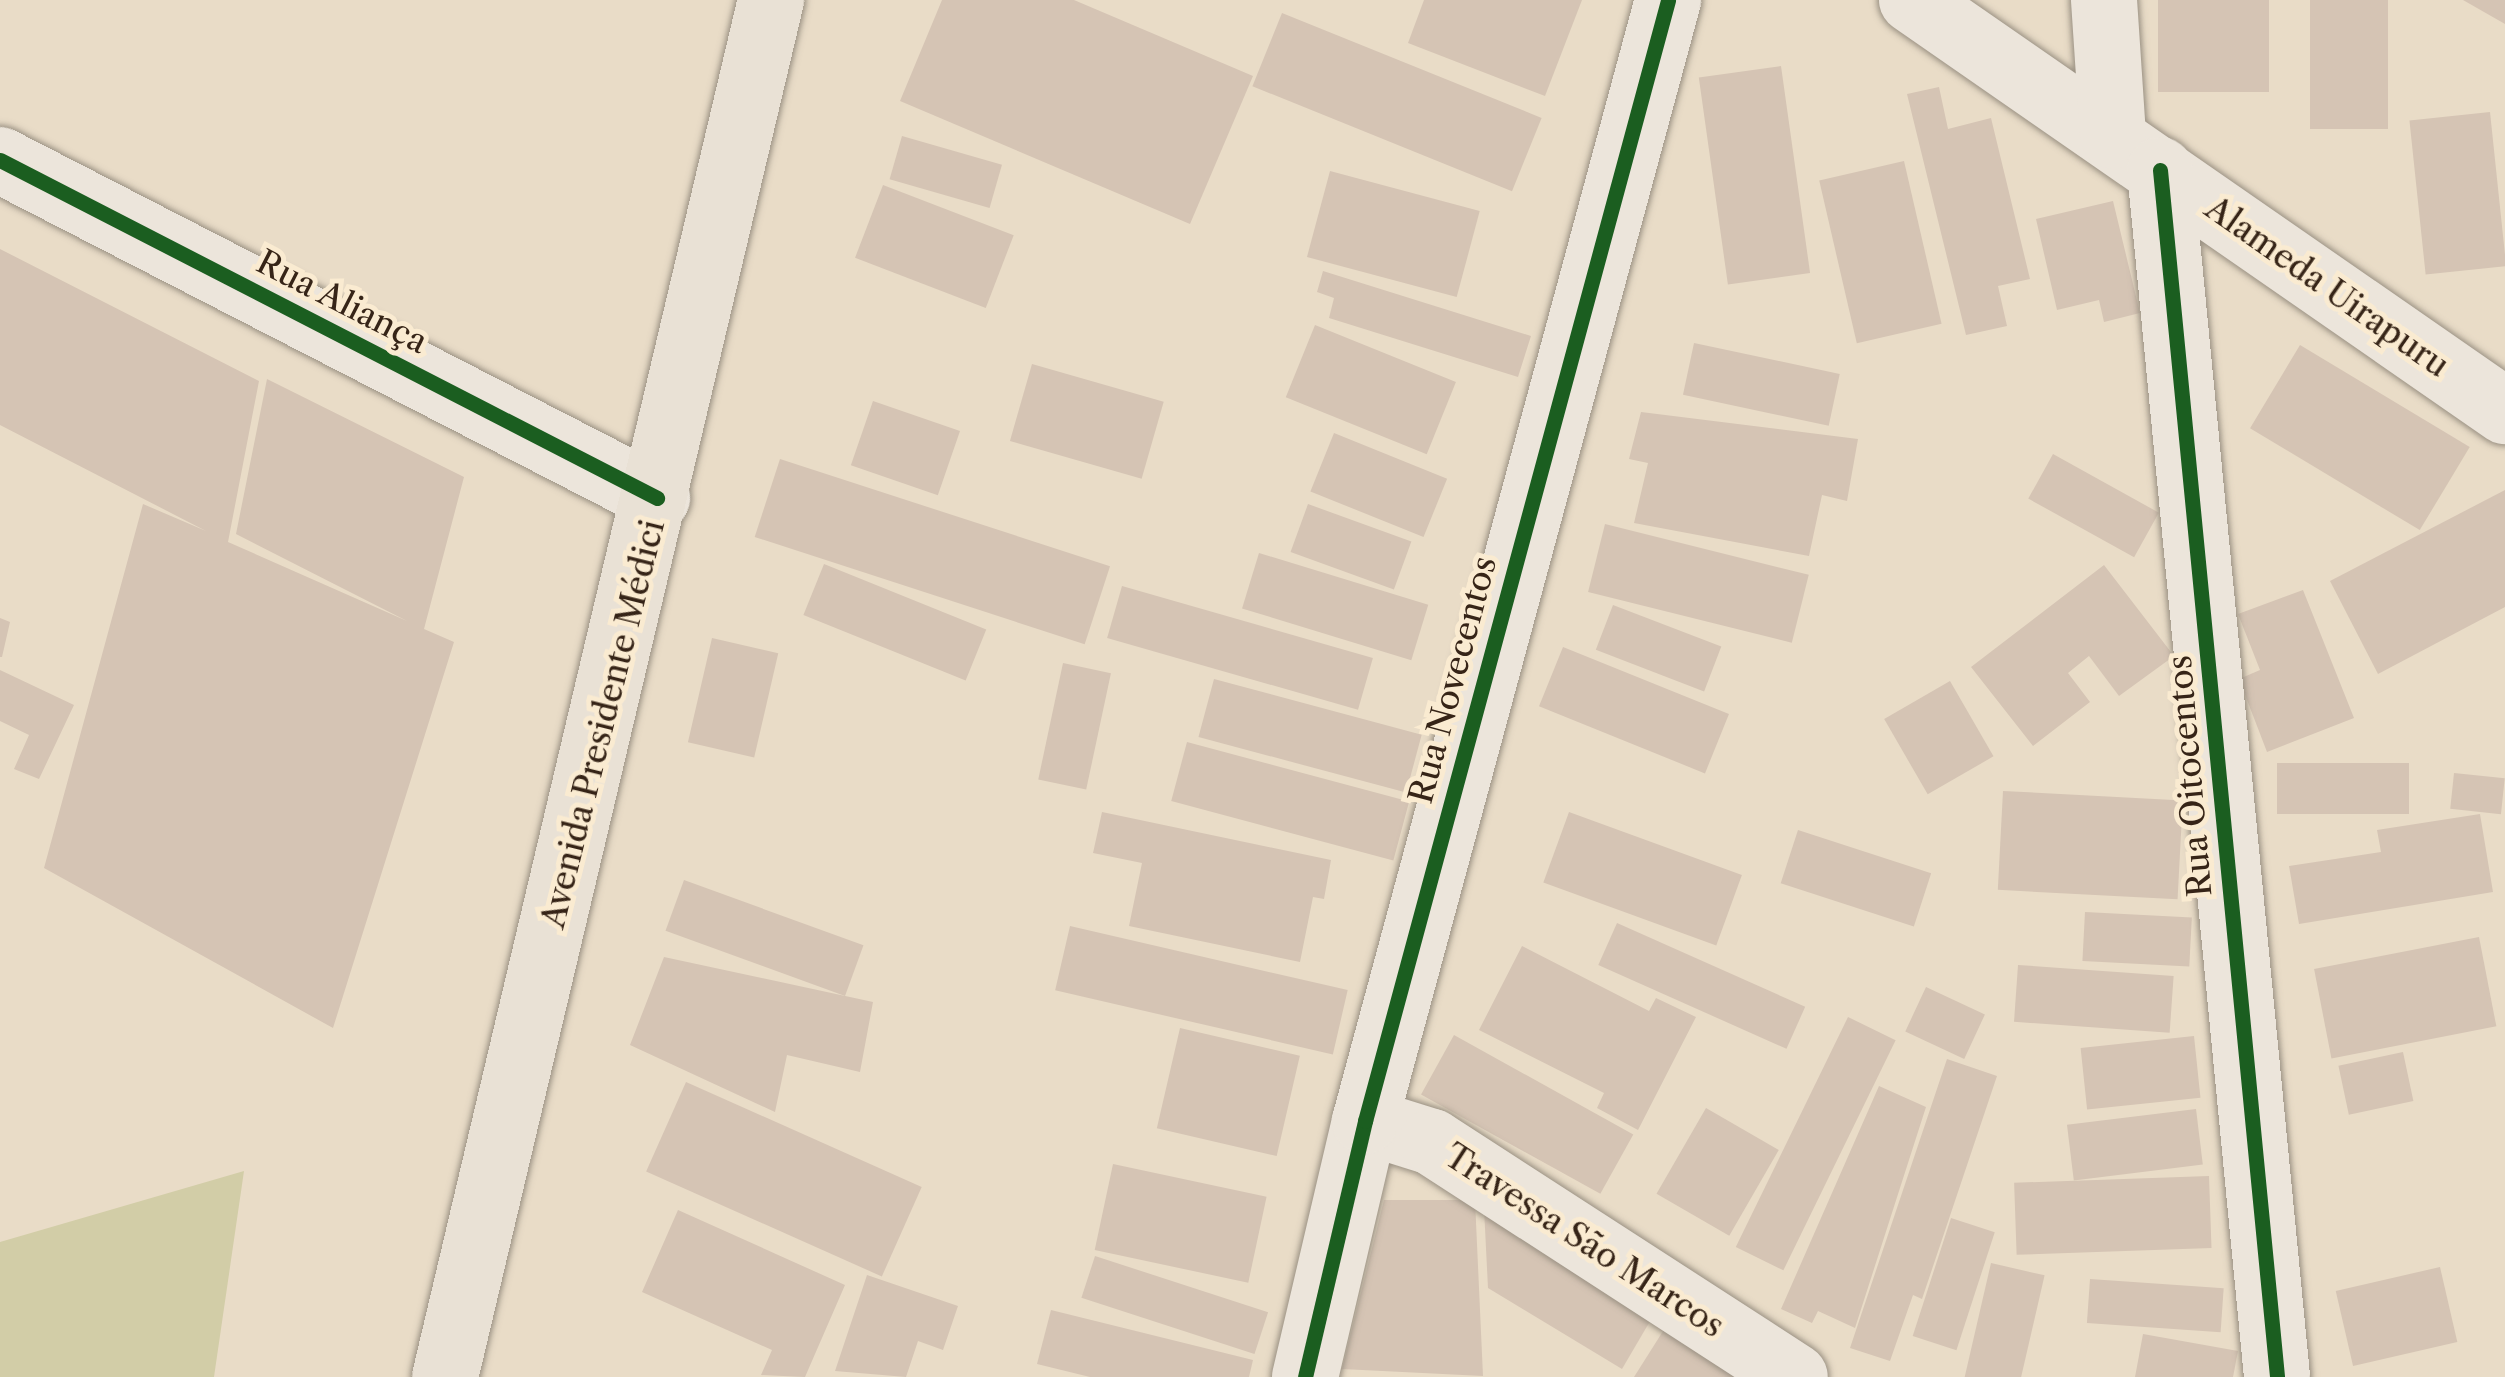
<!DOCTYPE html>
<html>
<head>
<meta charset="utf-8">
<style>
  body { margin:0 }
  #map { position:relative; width:2505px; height:1377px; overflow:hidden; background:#e9dcc7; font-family:"Libre Caslon Text",serif }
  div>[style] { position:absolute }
  .green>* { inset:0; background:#d2cda7 }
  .building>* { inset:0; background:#d5c4b4; transform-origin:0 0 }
  .roads { filter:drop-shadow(0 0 3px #9a9183) drop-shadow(0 0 3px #9a9183) }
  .minor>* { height:66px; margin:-33px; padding:0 33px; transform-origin:33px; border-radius:33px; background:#ece5db }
  .primary>* { height:66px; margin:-33px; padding:0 33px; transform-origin:33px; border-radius:33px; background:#e9e1d5 }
  .cycleway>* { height:15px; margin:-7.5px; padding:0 7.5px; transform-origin:7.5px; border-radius:7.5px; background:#1b5e20 }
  span { translate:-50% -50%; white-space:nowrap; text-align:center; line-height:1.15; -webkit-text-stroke:10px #faebd1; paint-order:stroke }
  .street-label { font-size:33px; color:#362417 }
</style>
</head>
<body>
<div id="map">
  <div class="green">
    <div style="clip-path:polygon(244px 1171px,214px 1377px,0 1377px,0 1242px)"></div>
  </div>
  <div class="building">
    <div style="clip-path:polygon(942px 0,1074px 0,1253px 76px,1190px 224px,900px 101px)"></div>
    <div style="clip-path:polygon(1424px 0,1582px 0,1545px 96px,1408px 43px)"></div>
    <div style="left:2158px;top:0;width:111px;height:92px"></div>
    <div style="left:2310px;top:0;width:78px;height:129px"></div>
    <div style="clip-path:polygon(2463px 0,2505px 0,2505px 24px)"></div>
    <div style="left:1282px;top:13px;width:280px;height:79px;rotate:22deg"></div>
    <div style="left:1781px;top:66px;width:209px;height:83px;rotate:82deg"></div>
    <div style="clip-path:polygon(1939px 87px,1948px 129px,1991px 118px,2030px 279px,1998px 286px,2007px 326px,1966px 335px,1907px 94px)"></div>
    <div style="left:2490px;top:112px;width:155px;height:81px;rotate:84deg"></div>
    <div style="left:902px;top:136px;width:104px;height:45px;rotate:16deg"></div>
    <div style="left:1904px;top:161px;width:167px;height:87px;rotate:77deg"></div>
    <div style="left:1330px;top:171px;width:155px;height:89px;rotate:15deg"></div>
    <div style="left:883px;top:185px;width:140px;height:78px;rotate:21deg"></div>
    <div style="clip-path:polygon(2113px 201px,2140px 313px,2104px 322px,2099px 300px,2057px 310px,2036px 219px)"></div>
    <div style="clip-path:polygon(0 249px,259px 381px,228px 542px,407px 621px,236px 534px,267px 379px,464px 477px,424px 629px,454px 642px,333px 1028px,44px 868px,143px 504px,206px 531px,0 425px)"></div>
    <div style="clip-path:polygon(1323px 271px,1531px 336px,1518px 377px,1329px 318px,1334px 298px,1317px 292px)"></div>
    <div style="left:1315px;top:325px;width:152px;height:78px;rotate:22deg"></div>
    <div style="left:1694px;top:343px;width:149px;height:53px;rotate:12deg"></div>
    <div style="left:2300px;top:345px;width:198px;height:97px;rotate:31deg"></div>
    <div style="left:1032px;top:364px;width:137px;height:80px;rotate:16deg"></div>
    <div style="left:873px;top:401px;width:92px;height:68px;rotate:19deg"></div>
    <div style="clip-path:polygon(1641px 412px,1858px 439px,1847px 501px,1822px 495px,1809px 556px,1634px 523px,1648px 463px,1629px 459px)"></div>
    <div style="left:1334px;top:433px;width:122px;height:63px;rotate:22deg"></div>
    <div style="left:2053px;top:454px;width:121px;height:51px;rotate:29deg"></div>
    <div style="left:780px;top:459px;width:347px;height:82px;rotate:18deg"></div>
    <div style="clip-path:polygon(2505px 490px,2505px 607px,2378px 674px,2330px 581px)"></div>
    <div style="left:1308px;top:504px;width:110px;height:51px;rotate:20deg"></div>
    <div style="left:1605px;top:524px;width:210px;height:70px;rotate:14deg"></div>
    <div style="left:1259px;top:553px;width:177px;height:58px;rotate:17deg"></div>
    <div style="left:824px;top:564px;width:175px;height:55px;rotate:22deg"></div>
    <div style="clip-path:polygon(2104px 565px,2174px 656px,2119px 696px,2089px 656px,2068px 673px,2090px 702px,2033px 746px,1971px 667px)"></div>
    <div style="left:1122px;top:586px;width:261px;height:54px;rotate:16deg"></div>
    <div style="clip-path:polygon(2303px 590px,2354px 718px,2267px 752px,2239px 679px,2260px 670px,2238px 614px)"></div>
    <div style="left:1613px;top:605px;width:116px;height:48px;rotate:21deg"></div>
    <div style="clip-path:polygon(0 618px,10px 622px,2px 657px,0 657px)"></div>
    <div style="left:712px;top:638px;width:68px;height:107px;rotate:13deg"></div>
    <div style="left:1563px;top:647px;width:179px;height:64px;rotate:22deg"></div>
    <div style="left:1063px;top:663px;width:49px;height:119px;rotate:12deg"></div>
    <div style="clip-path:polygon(0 670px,74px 705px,39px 779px,14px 769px,29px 735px,0 721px)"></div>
    <div style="left:1214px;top:679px;width:215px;height:60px;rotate:15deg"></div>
    <div style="left:1950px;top:681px;width:87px;height:76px;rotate:60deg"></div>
    <div style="left:1187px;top:742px;width:230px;height:61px;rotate:15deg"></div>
    <div style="left:2277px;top:763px;width:132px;height:51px"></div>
    <div style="left:2454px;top:773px;width:51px;height:36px;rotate:6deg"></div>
    <div style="left:2003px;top:791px;width:180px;height:99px;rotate:3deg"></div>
    <div style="clip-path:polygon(1102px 812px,1331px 860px,1324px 899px,1313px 897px,1300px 962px,1129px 926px,1142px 863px,1093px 853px)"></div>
    <div style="left:1569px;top:812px;width:184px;height:75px;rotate:20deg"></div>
    <div style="clip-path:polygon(2480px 814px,2493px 892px,2299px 924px,2289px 866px,2381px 852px,2377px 830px)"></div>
    <div style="left:1798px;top:830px;width:140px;height:56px;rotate:18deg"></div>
    <div style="left:684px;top:880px;width:191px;height:54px;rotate:20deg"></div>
    <div style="left:2085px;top:912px;width:107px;height:49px;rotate:3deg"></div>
    <div style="left:1617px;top:923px;width:206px;height:46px;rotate:24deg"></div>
    <div style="left:1070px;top:926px;width:285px;height:66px;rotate:13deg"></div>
    <div style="left:2479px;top:937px;width:91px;height:168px;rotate:79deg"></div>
    <div style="clip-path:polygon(1522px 946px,1649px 1011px,1656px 998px,1696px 1017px,1638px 1130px,1597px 1108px,1604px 1093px,1479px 1030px)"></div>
    <div style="clip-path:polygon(664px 957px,873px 1002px,860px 1072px,787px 1055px,775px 1112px,630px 1045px)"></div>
    <div style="left:2018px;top:965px;width:156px;height:57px;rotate:4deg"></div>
    <div style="left:1926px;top:987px;width:65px;height:49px;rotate:25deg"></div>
    <div style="left:1848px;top:1017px;width:53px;height:256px;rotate:26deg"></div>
    <div style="left:1180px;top:1028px;width:123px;height:103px;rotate:13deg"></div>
    <div style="left:1454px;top:1035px;width:205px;height:68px;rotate:29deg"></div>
    <div style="left:2194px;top:1036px;width:62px;height:114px;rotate:84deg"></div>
    <div style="left:2403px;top:1052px;width:50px;height:66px;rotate:78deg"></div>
    <div style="clip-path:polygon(1947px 1059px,1997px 1076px,1922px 1299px,1913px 1295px,1890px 1361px,1850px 1348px)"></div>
    <div style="left:686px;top:1082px;width:258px;height:98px;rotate:24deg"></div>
    <div style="clip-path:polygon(1879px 1086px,1926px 1107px,1855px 1328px,1818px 1311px,1812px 1323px,1781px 1309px)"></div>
    <div style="left:1706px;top:1108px;width:84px;height:99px;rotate:30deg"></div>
    <div style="left:2196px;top:1109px;width:56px;height:130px;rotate:83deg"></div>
    <div style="left:1113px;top:1164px;width:157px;height:88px;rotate:12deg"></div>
    <div style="left:2209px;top:1176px;width:72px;height:195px;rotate:88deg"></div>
    <div style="clip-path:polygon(1384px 1200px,1475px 1200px,1483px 1376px,1342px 1369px)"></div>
    <div style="clip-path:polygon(1484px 1208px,1656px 1311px,1622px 1369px,1488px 1288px)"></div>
    <div style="clip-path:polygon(678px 1210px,845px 1285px,805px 1377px,761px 1375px,772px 1350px,642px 1292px)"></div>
    <div style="left:1951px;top:1218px;width:46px;height:124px;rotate:18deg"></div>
    <div style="left:1095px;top:1256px;width:182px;height:44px;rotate:18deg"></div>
    <div style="left:1991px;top:1263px;width:55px;height:117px;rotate:13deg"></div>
    <div style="left:2440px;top:1267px;width:77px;height:107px;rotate:77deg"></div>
    <div style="clip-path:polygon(867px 1275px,958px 1306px,943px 1350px,918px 1341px,906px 1377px,835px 1371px)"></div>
    <div style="left:2090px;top:1279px;width:134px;height:44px;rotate:4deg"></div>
    <div style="clip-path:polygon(1051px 1310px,1253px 1360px,1249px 1377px,1090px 1377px,1037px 1364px)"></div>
    <div style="clip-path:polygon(1665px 1328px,1746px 1377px,1634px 1377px)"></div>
    <div style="clip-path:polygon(2143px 1334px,2238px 1351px,2233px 1377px,2135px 1377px)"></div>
  </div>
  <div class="roads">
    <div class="minor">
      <div style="left:1912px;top:0;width:722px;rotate:34.73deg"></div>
      <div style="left:2104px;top:0;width:136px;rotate:86.2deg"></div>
      <div style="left:0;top:160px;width:739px;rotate:27.22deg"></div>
      <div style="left:2160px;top:170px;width:1213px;rotate:84.46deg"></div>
      <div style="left:1365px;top:1121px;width:70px;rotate:17.4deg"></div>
      <div style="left:1432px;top:1142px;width:432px;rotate:32.9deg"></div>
      <div style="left:1305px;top:1377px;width:263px;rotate:-76.8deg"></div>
      <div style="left:1365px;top:1121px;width:1161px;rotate:-74.87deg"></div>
    </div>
    <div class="primary">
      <div style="left:445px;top:1377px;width:1415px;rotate:-76.68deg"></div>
    </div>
  </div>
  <div class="cycleway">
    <div style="left:0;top:160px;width:739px;rotate:27.22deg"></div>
    <div style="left:2160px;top:170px;width:1213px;rotate:84.46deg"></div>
    <div style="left:1305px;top:1377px;width:263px;rotate:-76.8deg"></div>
    <div style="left:1365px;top:1121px;width:1161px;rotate:-74.87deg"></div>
  </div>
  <div class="street-label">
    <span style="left:2327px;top:287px;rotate:35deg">Alameda Uirapuru</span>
    <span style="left:342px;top:302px;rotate:27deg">Rua Aliança</span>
    <span style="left:1453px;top:680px;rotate:-75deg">Rua Novecentos</span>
    <span style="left:603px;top:724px;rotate:-76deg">Avenida Presidente Médici</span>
    <span style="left:2190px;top:776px;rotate:-95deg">Rua Oitocentos</span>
    <span style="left:1584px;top:1241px;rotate:33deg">Travessa São Marcos</span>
  </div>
</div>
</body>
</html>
